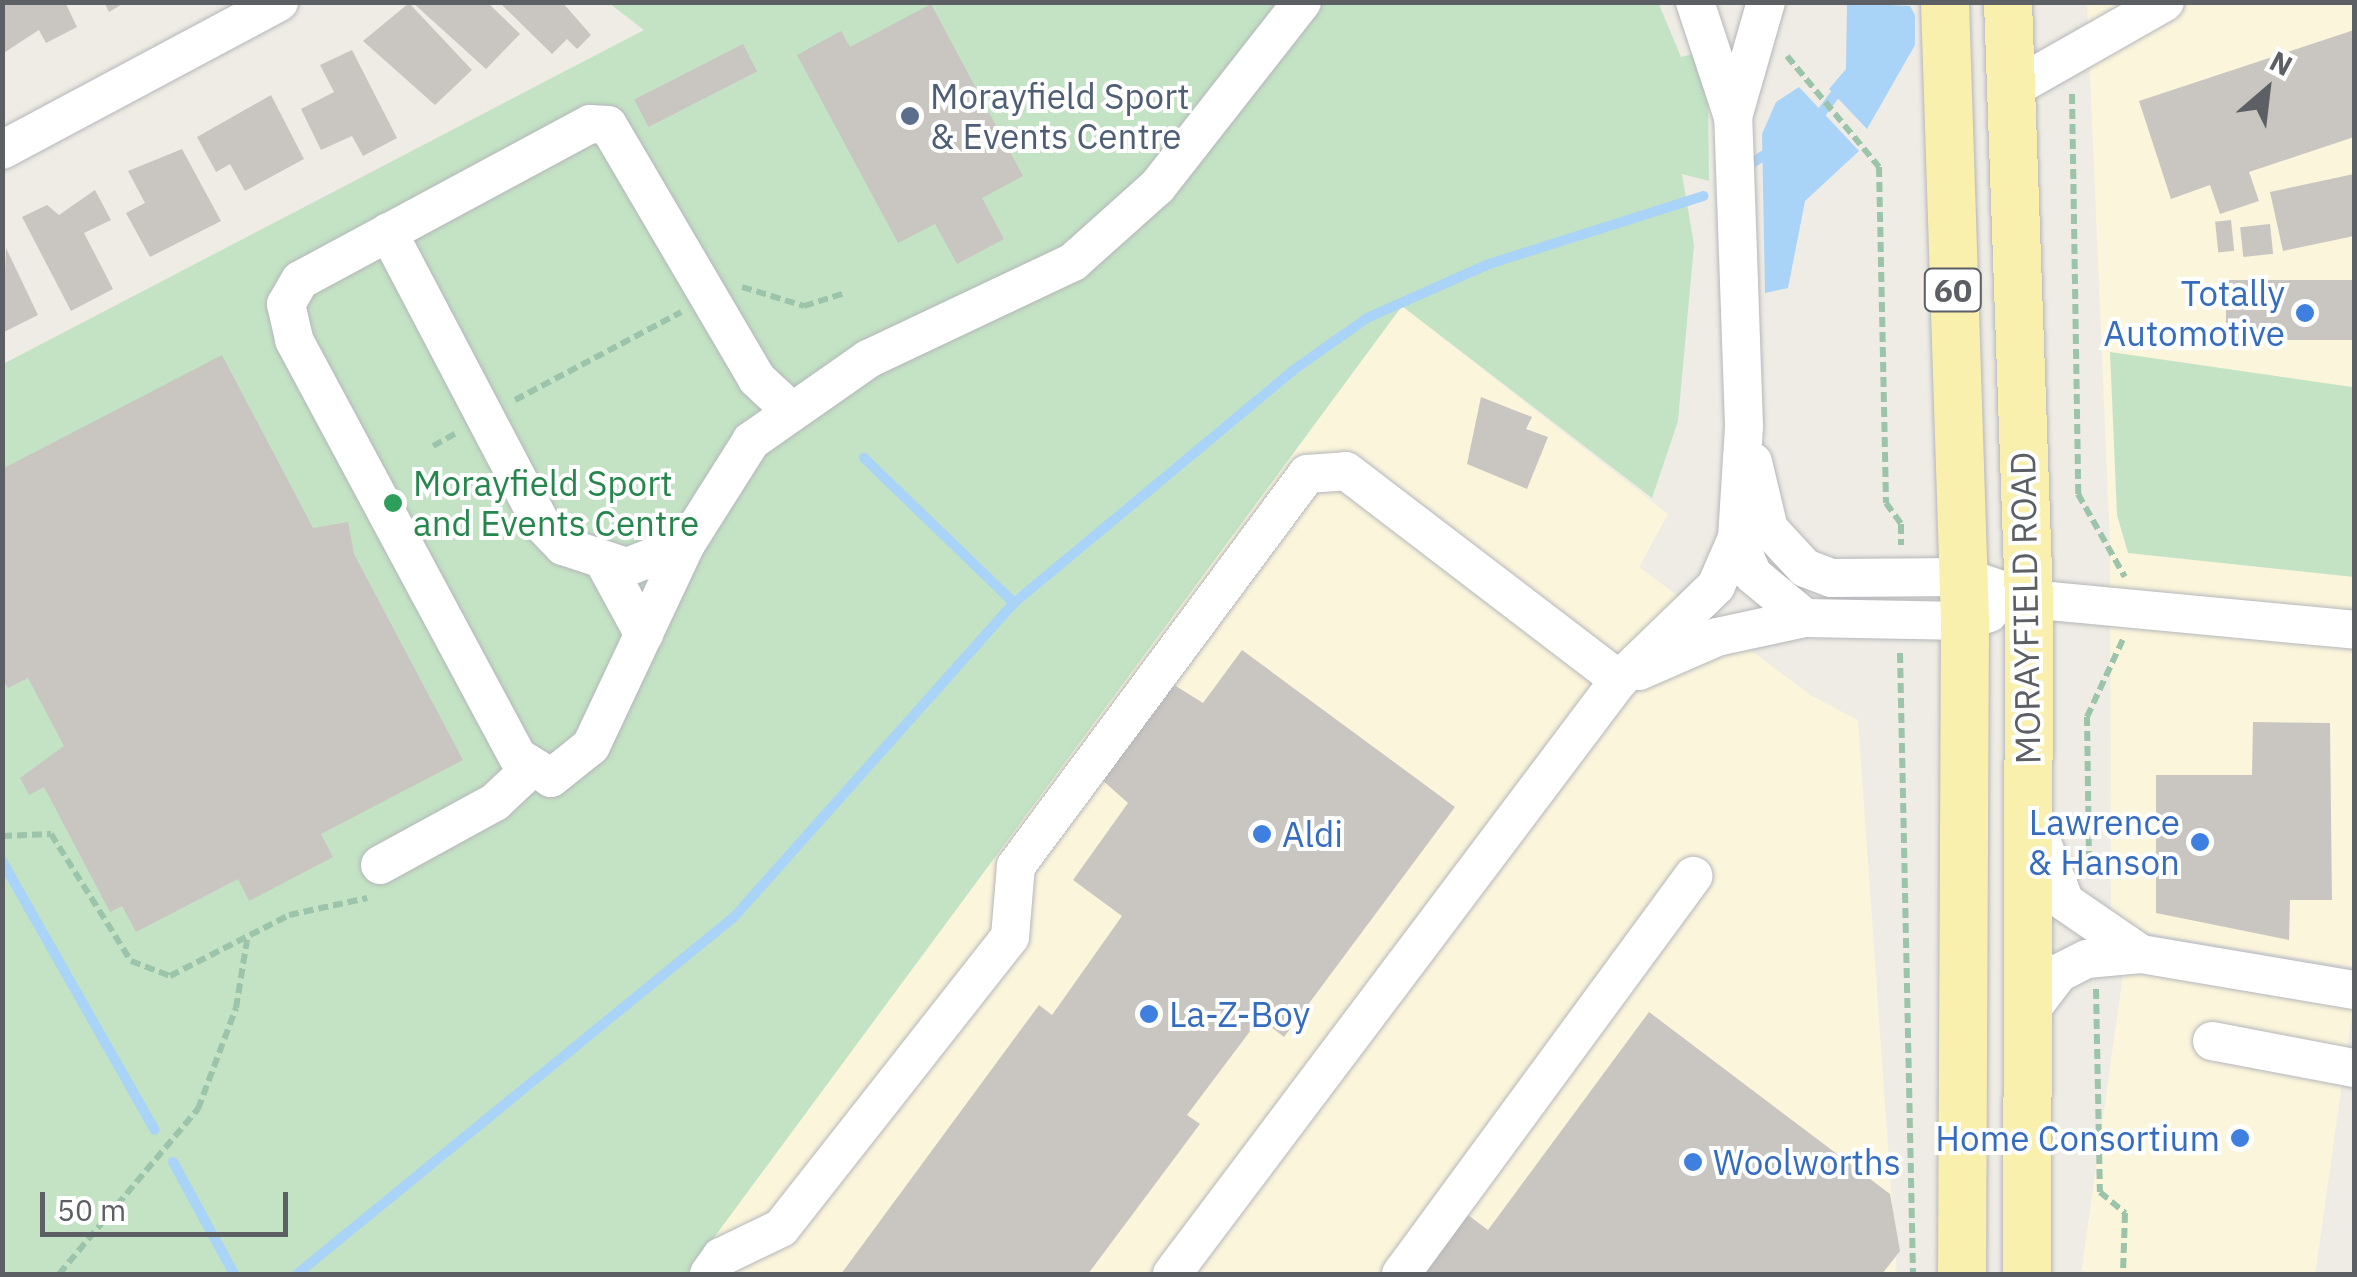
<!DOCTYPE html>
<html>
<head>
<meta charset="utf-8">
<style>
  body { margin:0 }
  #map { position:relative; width:2357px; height:1277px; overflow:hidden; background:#eeece4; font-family:"IBM Plex Sans",sans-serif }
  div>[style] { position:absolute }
  .commercial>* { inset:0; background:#fbf5dc; transform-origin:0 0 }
  .green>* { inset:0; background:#c3e3c4 }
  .water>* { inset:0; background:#aad3f8 }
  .stream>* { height:10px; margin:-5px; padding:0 5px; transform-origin:5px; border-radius:5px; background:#aad3f8 }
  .building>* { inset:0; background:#c9c6c2; transform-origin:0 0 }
  .path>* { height:6px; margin-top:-3px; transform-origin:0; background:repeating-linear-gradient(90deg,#9cc4aa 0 10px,transparent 0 15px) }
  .roads { filter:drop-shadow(0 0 2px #b5b6ba) drop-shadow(0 0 2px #b5b6ba) }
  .minor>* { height:38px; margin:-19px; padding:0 19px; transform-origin:19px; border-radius:19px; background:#fff }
  .major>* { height:48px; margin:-24px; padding:0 24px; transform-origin:24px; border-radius:24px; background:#f9f0ae }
  .dots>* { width:28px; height:28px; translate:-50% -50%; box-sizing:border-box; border:5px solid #fff; border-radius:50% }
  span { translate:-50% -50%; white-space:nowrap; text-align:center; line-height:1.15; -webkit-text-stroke:8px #fff; paint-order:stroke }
  .shield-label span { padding:2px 8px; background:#fff; border:2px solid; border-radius:8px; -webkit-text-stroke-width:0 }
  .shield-label { font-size:32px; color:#5c5f64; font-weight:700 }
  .service-label { font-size:35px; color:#4e5e75 }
  .left { translate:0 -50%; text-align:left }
  .shop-label { font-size:35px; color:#366cbe }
  .right { translate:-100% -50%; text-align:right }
  .leisure-label { font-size:35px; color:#27864d }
  .street-label { font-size:35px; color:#5c5f64 }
  .frame { position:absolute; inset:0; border:5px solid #5c5f64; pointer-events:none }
  .north { position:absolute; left:2217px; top:40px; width:100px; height:100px; -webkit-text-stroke:8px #fff; paint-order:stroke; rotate:28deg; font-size:28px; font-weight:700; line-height:40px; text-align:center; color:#5c5f64 }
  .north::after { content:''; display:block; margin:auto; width:35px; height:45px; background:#5c5f64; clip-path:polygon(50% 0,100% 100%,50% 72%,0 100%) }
  .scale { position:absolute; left:40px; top:1192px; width:248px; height:45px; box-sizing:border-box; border:5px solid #5c5f64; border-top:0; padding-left:12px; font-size:30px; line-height:35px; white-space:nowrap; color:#5c5f64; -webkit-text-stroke:8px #fff; paint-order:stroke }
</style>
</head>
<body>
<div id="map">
  <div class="commercial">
    <div style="clip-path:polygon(2087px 3px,2354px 3px,2354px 967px,2111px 927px,2110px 546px)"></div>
    <div style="clip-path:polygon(1402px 306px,1668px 514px,1639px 567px,1812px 696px,1858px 720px,1897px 1274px,687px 1274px)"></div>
    <div style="left:2124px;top:968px;width:232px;height:306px;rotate:8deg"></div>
  </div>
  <div class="green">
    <div style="clip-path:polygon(1658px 2px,1681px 57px,1697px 53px,1708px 95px,1709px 181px,1682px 174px,1694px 245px,1678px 421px,1652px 498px,1402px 306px,687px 1274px,3px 1274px,3px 364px,644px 30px,609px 3px)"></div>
    <div style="clip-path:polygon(2110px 352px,2352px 387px,2354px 577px,2128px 553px,2117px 515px)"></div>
  </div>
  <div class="water">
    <div style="clip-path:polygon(1847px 3px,1910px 6px,1915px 15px,1915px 45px,1867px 129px,1829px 89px,1846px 69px)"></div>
    <div style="clip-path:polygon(1799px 87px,1859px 151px,1805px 201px,1788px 288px,1765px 293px,1762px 134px,1776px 102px)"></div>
  </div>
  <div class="stream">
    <div style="left:1816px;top:120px;width:44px;rotate:-53.4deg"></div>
    <div style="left:1749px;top:165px;width:30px;rotate:-33deg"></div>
    <div style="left:864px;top:458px;width:209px;rotate:44deg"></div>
    <div style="left:2px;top:861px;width:309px;rotate:60.4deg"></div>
    <div style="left:173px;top:1162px;width:128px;rotate:61.4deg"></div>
    <div style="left:297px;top:1274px;width:564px;rotate:-39.25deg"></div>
    <div style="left:734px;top:917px;width:421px;rotate:-48.3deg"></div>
    <div style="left:1014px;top:603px;width:362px;rotate:-39.8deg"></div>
    <div style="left:1292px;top:371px;width:92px;rotate:-35.2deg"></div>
    <div style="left:1367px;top:318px;width:133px;rotate:-23.9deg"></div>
    <div style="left:1489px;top:264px;width:225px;rotate:-17.6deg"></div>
  </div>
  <div class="building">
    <div style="clip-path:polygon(2px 2px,65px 2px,77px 27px,46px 43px,39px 30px,2px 54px)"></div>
    <div style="clip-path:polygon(104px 2px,126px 2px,109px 12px)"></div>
    <div style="clip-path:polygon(412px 2px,487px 2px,520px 34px,486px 69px)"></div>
    <div style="clip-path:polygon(499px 2px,562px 2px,591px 35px,577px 49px,567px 39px,552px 54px)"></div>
    <div style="clip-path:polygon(409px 3px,472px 70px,435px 105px,363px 41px)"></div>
    <div style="clip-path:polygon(931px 4px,1023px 176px,982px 198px,1004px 239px,957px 264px,935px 224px,898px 243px,797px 55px,841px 31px,850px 47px)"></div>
    <div style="clip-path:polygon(2354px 30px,2354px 137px,2249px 172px,2259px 201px,2220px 214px,2210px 185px,2171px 199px,2139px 101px)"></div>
    <div style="left:743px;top:44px;width:31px;height:122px;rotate:63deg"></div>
    <div style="clip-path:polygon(352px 50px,397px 138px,363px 156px,352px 136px,321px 150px,301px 109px,334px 92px,320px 65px)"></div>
    <div style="clip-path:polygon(271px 95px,304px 159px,245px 191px,230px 164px,216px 172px,197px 137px)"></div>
    <div style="clip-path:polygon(182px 149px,221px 221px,150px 257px,126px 213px,145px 203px,128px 171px)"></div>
    <div style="clip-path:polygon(2354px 174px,2354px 236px,2283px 251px,2270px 192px)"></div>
    <div style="clip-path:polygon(95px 190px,111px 220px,84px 233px,113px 289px,71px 311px,22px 217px,47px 205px,59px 215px)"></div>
    <div style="left:2231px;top:220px;width:31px;height:16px;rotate:84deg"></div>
    <div style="left:2270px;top:224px;width:30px;height:30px;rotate:84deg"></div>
    <div style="clip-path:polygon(6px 248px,38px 315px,4px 332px,2px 343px)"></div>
    <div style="left:2354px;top:280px;width:60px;height:128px;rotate:90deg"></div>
    <div style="clip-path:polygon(222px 355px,313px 528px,348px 522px,354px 554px,463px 760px,321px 834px,333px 857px,249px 901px,238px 879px,136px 932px,122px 906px,110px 912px,44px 787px,29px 795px,20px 778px,64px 746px,28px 678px,8px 688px,2px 679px,2px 469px)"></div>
    <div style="clip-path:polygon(1481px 397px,1532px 417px,1526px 429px,1548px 437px,1527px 489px,1467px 464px)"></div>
    <div style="clip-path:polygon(1242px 650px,1455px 807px,1284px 1037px,1260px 1018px,1187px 1115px,1200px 1124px,1088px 1274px,841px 1274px,1039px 1005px,1052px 1015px,1122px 916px,1073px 880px,1128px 803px,1100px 778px,1171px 683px,1203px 703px)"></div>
    <div style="clip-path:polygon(2253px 722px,2330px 723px,2332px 900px,2290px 900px,2289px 940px,2156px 913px,2156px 775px,2252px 775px)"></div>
    <div style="clip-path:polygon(1649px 1012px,1890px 1194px,1900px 1251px,1882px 1274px,1424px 1274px,1468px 1215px,1488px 1230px)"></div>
  </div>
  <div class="path">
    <div style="left:1787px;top:56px;width:144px;rotate:50.3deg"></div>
    <div style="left:1879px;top:167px;width:336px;rotate:88.8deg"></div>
    <div style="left:1886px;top:503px;width:26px;rotate:54deg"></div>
    <div style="left:1901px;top:524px;width:21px;rotate:90deg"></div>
    <div style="left:2072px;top:94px;width:400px;rotate:89.1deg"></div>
    <div style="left:2078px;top:494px;width:95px;rotate:60.5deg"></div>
    <div style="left:742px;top:287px;width:65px;rotate:17deg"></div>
    <div style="left:804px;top:306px;width:43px;rotate:-17.6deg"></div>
    <div style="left:515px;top:400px;width:188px;rotate:-27.9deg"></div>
    <div style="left:433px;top:446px;width:26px;rotate:-29deg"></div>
    <div style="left:1900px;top:653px;width:621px;rotate:88.8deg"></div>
    <div style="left:2px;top:836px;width:49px;rotate:-2.3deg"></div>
    <div style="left:51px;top:834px;width:150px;rotate:57.8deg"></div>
    <div style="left:131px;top:961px;width:42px;rotate:21deg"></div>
    <div style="left:170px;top:976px;width:134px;rotate:-27.1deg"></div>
    <div style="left:289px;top:915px;width:80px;rotate:-12.3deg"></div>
    <div style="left:2089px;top:861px;width:144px;rotate:-90.8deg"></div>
    <div style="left:2087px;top:717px;width:86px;rotate:-65.2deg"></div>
    <div style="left:2096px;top:989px;width:203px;rotate:88.9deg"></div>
    <div style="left:2100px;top:1192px;width:33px;rotate:40deg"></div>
    <div style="left:2125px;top:1213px;width:61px;rotate:91.9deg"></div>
    <div style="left:59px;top:1274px;width:216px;rotate:-49.9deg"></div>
    <div style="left:198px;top:1109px;width:108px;rotate:-69.4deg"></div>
    <div style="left:236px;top:1008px;width:69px;rotate:-80.8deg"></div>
  </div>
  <div class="roads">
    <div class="minor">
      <div style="left:2010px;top:90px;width:178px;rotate:-29.6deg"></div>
      <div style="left:1733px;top:117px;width:120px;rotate:-74deg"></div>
      <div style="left:2px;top:150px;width:314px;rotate:-28.1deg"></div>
      <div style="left:388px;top:232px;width:329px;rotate:62.3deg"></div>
      <div style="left:541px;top:523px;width:32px;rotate:46deg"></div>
      <div style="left:563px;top:546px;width:67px;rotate:18.2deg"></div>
      <div style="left:627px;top:567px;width:63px;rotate:-21.3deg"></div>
      <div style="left:787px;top:407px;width:41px;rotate:-137deg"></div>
      <div style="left:757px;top:379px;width:294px;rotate:-120.4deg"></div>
      <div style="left:608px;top:125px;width:18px;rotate:-177deg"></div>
      <div style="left:590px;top:124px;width:329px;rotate:151.7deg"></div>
      <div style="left:300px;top:280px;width:28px;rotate:120deg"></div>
      <div style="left:286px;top:304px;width:37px;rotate:77deg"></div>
      <div style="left:294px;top:340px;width:473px;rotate:61.8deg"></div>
      <div style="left:518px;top:757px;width:39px;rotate:32deg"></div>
      <div style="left:551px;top:778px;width:51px;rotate:-38.7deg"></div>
      <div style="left:591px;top:746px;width:223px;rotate:-64.8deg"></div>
      <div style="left:686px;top:544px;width:122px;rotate:-57.7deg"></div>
      <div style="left:751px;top:441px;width:143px;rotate:-35deg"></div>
      <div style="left:868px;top:359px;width:227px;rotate:-25.3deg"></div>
      <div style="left:1073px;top:262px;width:113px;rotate:-41.8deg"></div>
      <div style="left:1157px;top:187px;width:235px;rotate:-51.9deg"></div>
      <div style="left:1753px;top:462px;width:69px;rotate:76.6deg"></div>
      <div style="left:1769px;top:529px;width:53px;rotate:47.3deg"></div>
      <div style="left:1805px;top:568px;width:28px;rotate:21deg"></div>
      <div style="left:1831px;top:578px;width:132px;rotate:-0.4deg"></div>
      <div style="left:1963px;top:577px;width:70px;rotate:18.4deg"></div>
      <div style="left:2029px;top:599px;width:326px;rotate:5.4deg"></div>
      <div style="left:1737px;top:538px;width:40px;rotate:66.6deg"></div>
      <div style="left:1753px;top:575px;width:67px;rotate:39.6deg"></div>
      <div style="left:1805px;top:618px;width:160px;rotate:1.1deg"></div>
      <div style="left:1965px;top:621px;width:25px;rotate:-18deg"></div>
      <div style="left:607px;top:567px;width:77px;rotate:61.4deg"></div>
      <div style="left:1639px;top:671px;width:85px;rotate:-23.6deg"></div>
      <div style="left:1717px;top:637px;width:90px;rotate:-12.2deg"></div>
      <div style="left:2038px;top:832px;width:75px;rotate:68.9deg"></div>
      <div style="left:2065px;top:902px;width:92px;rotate:34.4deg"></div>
      <div style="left:380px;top:865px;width:131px;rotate:-28.7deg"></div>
      <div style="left:495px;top:802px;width:48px;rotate:-43.3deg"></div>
      <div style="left:2027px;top:1015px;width:53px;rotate:-52.7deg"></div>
      <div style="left:2059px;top:973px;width:31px;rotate:-27deg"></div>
      <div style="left:2087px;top:959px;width:54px;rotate:-5.3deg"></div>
      <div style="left:2141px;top:954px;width:216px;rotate:9.6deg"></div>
      <div style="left:2212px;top:1041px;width:145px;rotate:10.8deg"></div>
      <div style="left:709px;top:1274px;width:21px;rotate:-55deg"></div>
      <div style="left:721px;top:1257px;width:67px;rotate:-25.8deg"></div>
      <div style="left:781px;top:1228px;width:370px;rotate:-51.8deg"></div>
      <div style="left:1010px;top:937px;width:71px;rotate:-85.2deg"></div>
      <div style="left:1016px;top:866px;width:488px;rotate:-53.4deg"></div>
      <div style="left:1307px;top:474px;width:39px;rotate:-4deg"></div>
      <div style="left:1346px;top:471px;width:344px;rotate:37.4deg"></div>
      <div style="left:1172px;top:1274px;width:743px;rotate:-53.04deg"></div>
      <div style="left:1619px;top:680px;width:135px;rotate:-44.1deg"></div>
      <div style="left:1716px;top:586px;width:52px;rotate:-66.4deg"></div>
      <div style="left:1737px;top:538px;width:112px;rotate:-86.4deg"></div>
      <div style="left:1744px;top:426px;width:309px;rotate:-92deg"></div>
      <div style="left:1733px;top:117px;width:121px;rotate:-108.3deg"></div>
      <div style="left:1401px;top:1274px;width:494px;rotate:-53.7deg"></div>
    </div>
    <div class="major">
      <div style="left:1945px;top:2px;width:619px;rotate:88.15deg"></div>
      <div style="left:1965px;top:621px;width:653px;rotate:90.26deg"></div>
      <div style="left:2008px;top:2px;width:597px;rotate:87.99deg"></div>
      <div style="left:2029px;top:599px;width:675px;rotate:90.17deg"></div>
    </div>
  </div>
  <div class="dots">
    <div style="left:910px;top:116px;background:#5c6f8a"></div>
    <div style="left:2305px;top:313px;background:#3f7fe0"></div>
    <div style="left:393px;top:503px;background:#2e9e5b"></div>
    <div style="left:1262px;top:834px;background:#3f7fe0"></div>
    <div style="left:2200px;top:842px;background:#3f7fe0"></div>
    <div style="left:1149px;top:1014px;background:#3f7fe0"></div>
    <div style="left:2240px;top:1138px;background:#3f7fe0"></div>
    <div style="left:1693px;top:1162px;background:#3f7fe0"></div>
  </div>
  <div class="shield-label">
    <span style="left:1953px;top:290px">60</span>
  </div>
  <div class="service-label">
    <span class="left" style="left:930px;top:116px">Morayfield Sport<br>&amp; Events Centre</span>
  </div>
  <div class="shop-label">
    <span class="right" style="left:2285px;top:313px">Totally<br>Automotive</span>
    <span class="right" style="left:2180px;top:842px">Lawrence<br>&amp; Hanson</span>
    <span class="left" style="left:1282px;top:834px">Aldi</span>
    <span class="left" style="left:1169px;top:1014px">La-Z-Boy</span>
    <span class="right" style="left:2220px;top:1138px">Home Consortium</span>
    <span class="left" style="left:1713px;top:1162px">Woolworths</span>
  </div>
  <div class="leisure-label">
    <span class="left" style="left:413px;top:503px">Morayfield Sport<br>and Events Centre</span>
  </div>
  <div class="street-label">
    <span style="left:2025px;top:608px;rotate:-91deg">MORAYFIELD ROAD</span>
  </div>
  <div class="frame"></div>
  <div class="north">N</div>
  <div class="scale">50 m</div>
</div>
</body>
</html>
